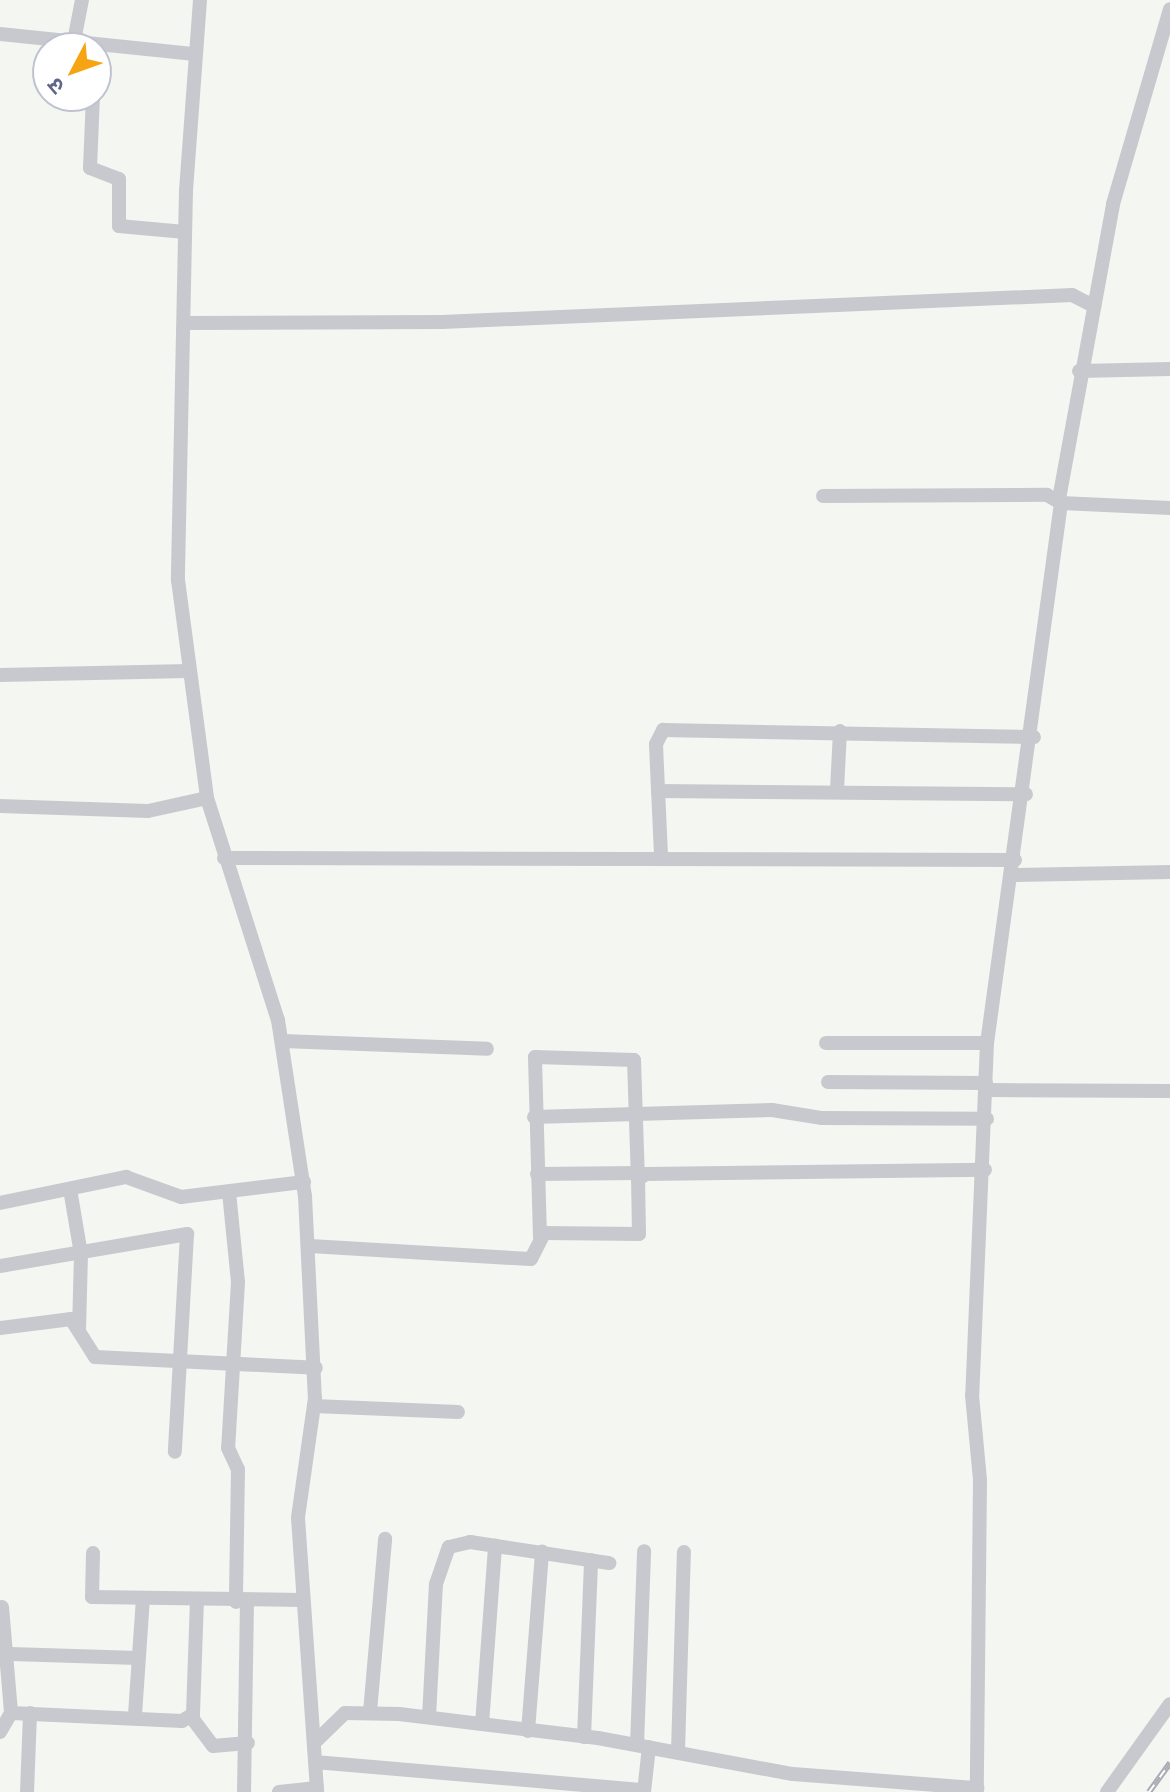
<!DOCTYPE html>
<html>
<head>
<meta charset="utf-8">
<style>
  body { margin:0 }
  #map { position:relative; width:1170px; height:1792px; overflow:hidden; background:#f4f6f1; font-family:"PT Sans Narrow","Noto Sans Devanagari",sans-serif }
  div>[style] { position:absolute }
  .minor>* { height:14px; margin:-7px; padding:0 7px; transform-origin:7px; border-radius:7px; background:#c8c9ce }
  .rail>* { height:6px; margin-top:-3px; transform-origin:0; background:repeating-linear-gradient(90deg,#fff 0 9px,#aaacb5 0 18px); box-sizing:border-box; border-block:2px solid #aaacb5 }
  span { translate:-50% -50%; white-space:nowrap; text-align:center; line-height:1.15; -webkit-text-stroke:8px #fff; paint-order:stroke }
  .north { position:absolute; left:32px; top:32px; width:80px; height:80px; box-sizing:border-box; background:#fff; border:2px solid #c0c2cf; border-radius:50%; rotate:229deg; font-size:22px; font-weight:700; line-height:32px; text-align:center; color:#616786 }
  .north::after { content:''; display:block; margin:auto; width:28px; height:36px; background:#f6a411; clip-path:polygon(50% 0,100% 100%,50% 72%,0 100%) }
</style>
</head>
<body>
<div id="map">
  <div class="minor">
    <div style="left:200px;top:0;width:191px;rotate:94.2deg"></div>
    <div style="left:186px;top:190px;width:390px;rotate:91.2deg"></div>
    <div style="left:178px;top:580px;width:220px;rotate:82.4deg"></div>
    <div style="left:207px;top:798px;width:233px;rotate:72.3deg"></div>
    <div style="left:278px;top:1020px;width:178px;rotate:81.3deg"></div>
    <div style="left:305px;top:1196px;width:202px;rotate:87.2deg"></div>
    <div style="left:315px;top:1398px;width:121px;rotate:98.1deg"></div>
    <div style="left:298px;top:1518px;width:275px;rotate:86deg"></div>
    <div style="left:0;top:34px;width:196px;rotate:5.9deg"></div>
    <div style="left:74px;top:41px;width:42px;rotate:-79deg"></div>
    <div style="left:93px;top:96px;width:72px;rotate:92.4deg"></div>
    <div style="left:90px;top:168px;width:31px;rotate:21deg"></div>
    <div style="left:119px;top:179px;width:47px;rotate:90deg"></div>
    <div style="left:119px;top:226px;width:66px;rotate:5.2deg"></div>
    <div style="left:184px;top:323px;width:258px;rotate:-0.2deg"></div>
    <div style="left:442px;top:322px;width:631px;rotate:-2.45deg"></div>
    <div style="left:1072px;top:295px;width:25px;rotate:27deg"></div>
    <div style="left:1079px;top:371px;width:91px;rotate:-1.3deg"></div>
    <div style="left:823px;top:496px;width:224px;rotate:-0.3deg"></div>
    <div style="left:1047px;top:495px;width:16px;rotate:30deg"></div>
    <div style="left:1061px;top:503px;width:545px;rotate:97.8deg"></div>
    <div style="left:987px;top:1043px;width:352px;rotate:92.4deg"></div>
    <div style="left:972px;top:1395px;width:85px;rotate:84.6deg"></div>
    <div style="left:980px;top:1480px;width:312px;rotate:90.6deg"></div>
    <div style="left:1059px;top:499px;width:300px;rotate:-79.6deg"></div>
    <div style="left:1113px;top:204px;width:203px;rotate:-73.7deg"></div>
    <div style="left:1061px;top:503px;width:109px;rotate:2.6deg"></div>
    <div style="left:0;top:675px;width:189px;rotate:-1.2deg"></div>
    <div style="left:837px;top:790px;width:59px;rotate:-87.1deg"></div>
    <div style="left:658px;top:791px;width:368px;rotate:0.5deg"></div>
    <div style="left:0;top:806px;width:148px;rotate:1.9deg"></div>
    <div style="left:148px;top:811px;width:60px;rotate:-12.4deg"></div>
    <div style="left:661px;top:855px;width:111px;rotate:-92.6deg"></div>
    <div style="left:656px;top:744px;width:16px;rotate:-63deg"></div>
    <div style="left:663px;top:730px;width:371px;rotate:1.1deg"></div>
    <div style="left:224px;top:858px;width:791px;rotate:0.14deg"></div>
    <div style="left:1013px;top:875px;width:157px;rotate:-1.1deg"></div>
    <div style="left:283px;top:1041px;width:204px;rotate:2.2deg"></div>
    <div style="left:826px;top:1043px;width:161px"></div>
    <div style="left:828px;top:1082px;width:158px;rotate:0.4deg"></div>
    <div style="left:986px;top:1090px;width:184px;rotate:0.3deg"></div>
    <div style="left:534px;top:1117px;width:238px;rotate:-1.7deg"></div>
    <div style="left:772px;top:1110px;width:51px;rotate:9.1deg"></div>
    <div style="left:822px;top:1118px;width:165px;rotate:0.3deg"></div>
    <div style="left:537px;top:1174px;width:101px;rotate:-0.6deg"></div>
    <div style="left:70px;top:1189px;width:66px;rotate:80.4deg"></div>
    <div style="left:81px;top:1254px;width:74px;rotate:91.5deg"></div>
    <div style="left:229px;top:1192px;width:90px;rotate:84.3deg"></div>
    <div style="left:238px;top:1282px;width:166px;rotate:93.4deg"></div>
    <div style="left:228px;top:1448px;width:23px;rotate:65deg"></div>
    <div style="left:238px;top:1469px;width:133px;rotate:90.9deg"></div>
    <div style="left:0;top:1203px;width:129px;rotate:-11.7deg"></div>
    <div style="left:126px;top:1177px;width:59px;rotate:20deg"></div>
    <div style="left:181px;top:1197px;width:124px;rotate:-7deg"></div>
    <div style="left:540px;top:1237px;width:180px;rotate:-91.6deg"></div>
    <div style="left:535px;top:1057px;width:99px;rotate:1.7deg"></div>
    <div style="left:634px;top:1060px;width:119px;rotate:88.1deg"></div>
    <div style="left:310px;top:1246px;width:221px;rotate:3.4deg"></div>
    <div style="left:531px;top:1259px;width:29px;rotate:-63deg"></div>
    <div style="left:544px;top:1233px;width:95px;rotate:0.6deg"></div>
    <div style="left:639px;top:1234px;width:55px;rotate:-91deg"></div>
    <div style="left:638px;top:1179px;width:9px;rotate:-32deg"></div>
    <div style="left:646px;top:1174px;width:339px;rotate:-0.7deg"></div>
    <div style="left:0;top:1266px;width:190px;rotate:-9.7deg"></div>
    <div style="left:187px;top:1234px;width:218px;rotate:93.2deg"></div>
    <div style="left:0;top:1328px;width:72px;rotate:-7.2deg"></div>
    <div style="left:71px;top:1319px;width:45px;rotate:57.7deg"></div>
    <div style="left:95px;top:1357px;width:221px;rotate:2.8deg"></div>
    <div style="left:314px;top:1406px;width:144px;rotate:2.4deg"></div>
    <div style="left:93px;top:1553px;width:44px;rotate:91.3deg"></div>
    <div style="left:92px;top:1597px;width:210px;rotate:0.8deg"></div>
    <div style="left:2px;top:1607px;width:106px;rotate:85.1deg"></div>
    <div style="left:11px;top:1713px;width:171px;rotate:2.7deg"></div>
    <div style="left:182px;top:1721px;width:13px;rotate:-32deg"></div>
    <div style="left:193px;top:1714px;width:113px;rotate:-88deg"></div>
    <div style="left:11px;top:1654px;width:127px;rotate:1.8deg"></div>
    <div style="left:370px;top:1712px;width:174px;rotate:-85deg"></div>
    <div style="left:135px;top:1715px;width:117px;rotate:-86.1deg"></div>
    <div style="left:429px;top:1717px;width:133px;rotate:-87deg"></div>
    <div style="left:436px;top:1584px;width:39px;rotate:-71deg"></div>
    <div style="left:449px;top:1547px;width:22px;rotate:-13deg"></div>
    <div style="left:470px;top:1542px;width:141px;rotate:8.6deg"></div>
    <div style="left:192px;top:1718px;width:35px;rotate:53deg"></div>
    <div style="left:213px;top:1746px;width:35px;rotate:-5deg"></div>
    <div style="left:482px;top:1724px;width:179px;rotate:-85.8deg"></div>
    <div style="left:528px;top:1731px;width:180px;rotate:-85.5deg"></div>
    <div style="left:0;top:1732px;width:22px;rotate:-60deg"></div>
    <div style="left:584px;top:1737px;width:177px;rotate:-87.7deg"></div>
    <div style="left:314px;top:1743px;width:43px;rotate:-44.1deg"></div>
    <div style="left:345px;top:1713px;width:54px;rotate:1.1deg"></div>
    <div style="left:399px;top:1714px;width:200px;rotate:6.9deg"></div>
    <div style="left:598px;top:1738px;width:198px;rotate:10.5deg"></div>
    <div style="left:793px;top:1774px;width:185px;rotate:4.4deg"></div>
    <div style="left:637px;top:1745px;width:194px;rotate:-87.9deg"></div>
    <div style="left:678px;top:1751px;width:199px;rotate:-88.3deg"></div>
    <div style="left:315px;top:1762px;width:330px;rotate:4.9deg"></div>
    <div style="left:27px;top:1792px;width:79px;rotate:-87.8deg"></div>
    <div style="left:244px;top:1792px;width:190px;rotate:-89.1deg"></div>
    <div style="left:279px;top:1792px;width:38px;rotate:-6deg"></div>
    <div style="left:644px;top:1792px;width:45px;rotate:-83.7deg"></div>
    <div style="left:1107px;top:1792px;width:108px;rotate:-54.4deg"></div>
  </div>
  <div class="rail">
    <div style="left:1149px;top:1792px;width:36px;rotate:-54deg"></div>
  </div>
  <div class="north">उ</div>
</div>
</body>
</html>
